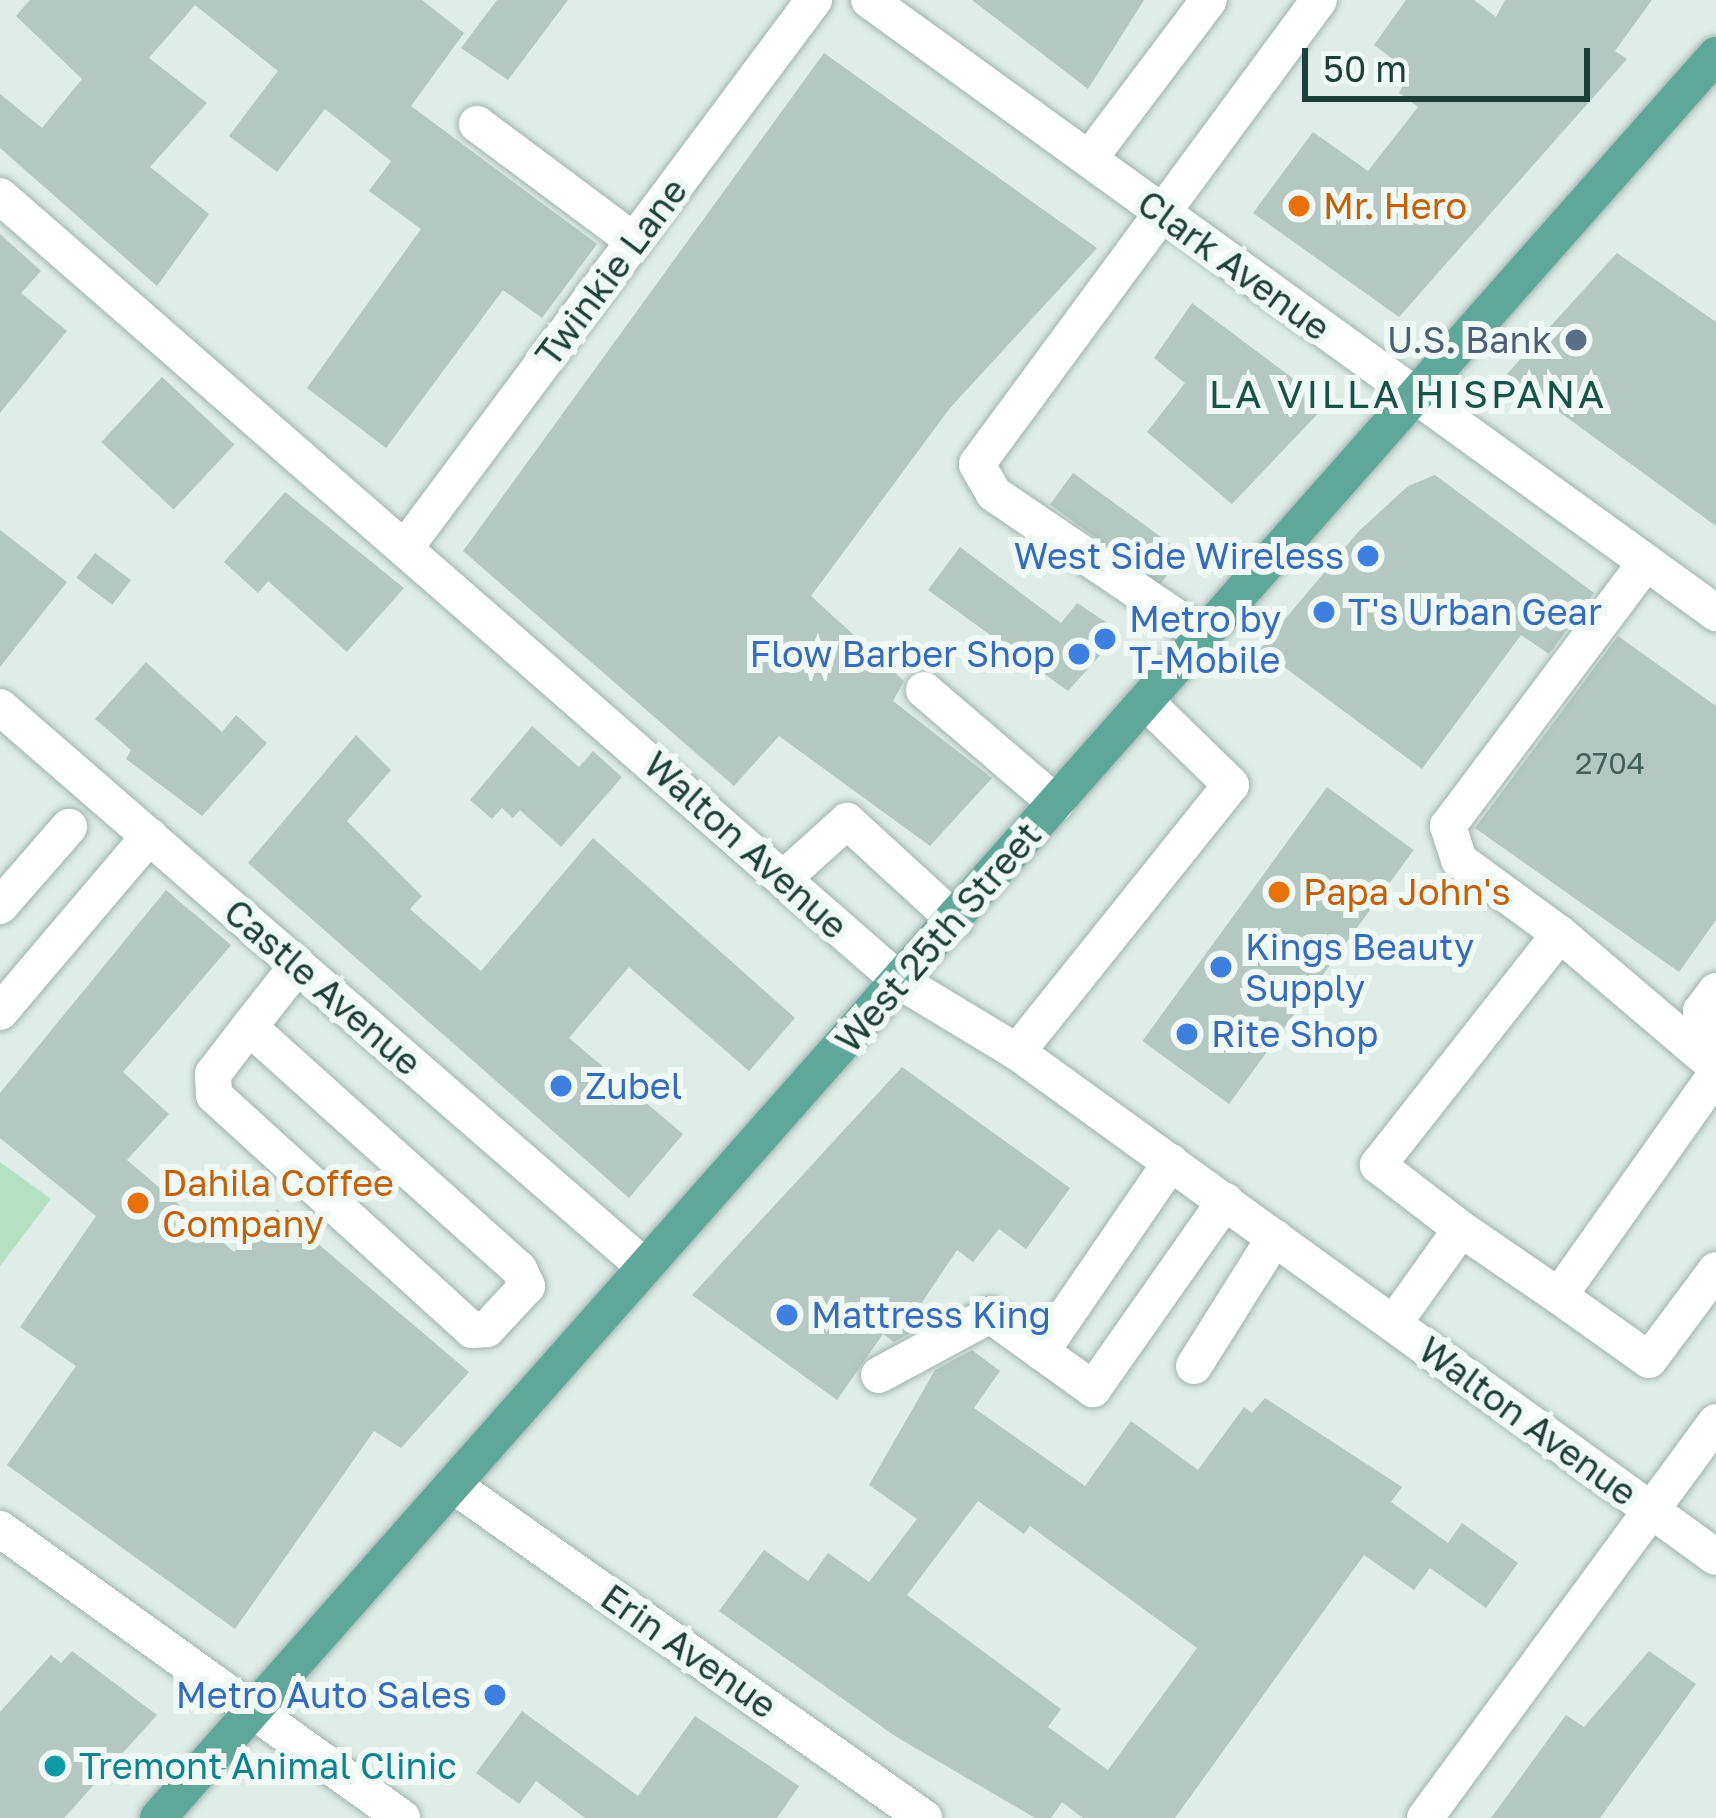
<!DOCTYPE html>
<html>
<head>
<meta charset="utf-8">
<style>
  body { margin:0 }
  #map { position:relative; width:1716px; height:1818px; overflow:hidden; background:#dfece7; font-family:"Golos Text",sans-serif }
  div>[style] { position:absolute }
  .green>* { inset:0; background:#b5e0c4 }
  .building>* { inset:0; background:#b4c7c1; transform-origin:0 0 }
  .roads { filter:drop-shadow(0 0 3px #a1b4af) drop-shadow(0 0 3px #a1b4af) }
  .minor>* { height:36px; margin:-18px; padding:0 18px; transform-origin:18px; border-radius:18px; background:#fff }
  .major>* { height:36px; margin:-18px; padding:0 18px; transform-origin:18px; border-radius:18px; background:#5fa799 }
  .dots>* { width:33px; height:33px; translate:-50% -50%; box-sizing:border-box; border:6px solid #f0f9f5; border-radius:50% }
  span { translate:-50% -50%; white-space:nowrap; text-align:center; line-height:1.15; -webkit-text-stroke:12px #f0f9f5; paint-order:stroke }
  .number-label { font-size:30px; color:#44605a }
  .number-label span { -webkit-text-stroke-width:0 }
  .food-label { font-size:36px; color:#c56008 }
  .left { translate:0 -50%; text-align:left }
  .street-label { font-size:36px; color:#1e3e38 }
  .service-label { font-size:36px; color:#4e5e75 }
  .right { translate:-100% -50%; text-align:right }
  .shop-label { font-size:36px; color:#366cbe }
  .culture-label { font-size:36px; color:#0d838f }
  .neighbourhood-label { font-size:39px; color:#185348; letter-spacing:3px }
  .scale { position:absolute; left:1302px; top:48px; width:288px; height:54px; box-sizing:border-box; border:6px solid #1e3e38; border-top:0; padding-left:15px; font-size:36px; line-height:42px; white-space:nowrap; color:#1e3e38; -webkit-text-stroke:9px #f0f9f5; paint-order:stroke }
</style>
</head>
<body>
<div id="map">
  <div class="green">
    <div style="clip-path:polygon(0 1162px,51px 1199px,0 1266px)"></div>
  </div>
  <div class="building">
    <div style="clip-path:polygon(30px 0,422px 0,464px 33px,411px 106px,597px 244px,542px 318px,503px 290px,386px 448px,307px 388px,421px 229px,369px 191px,391px 161px,325px 109px,277px 172px,229px 136px,278px 71px,195px 5px,149px 58px,207px 103px,150px 167px,209px 214px,157px 286px,0 148px,0 94px,42px 128px,82px 79px,16px 16px)"></div>
    <div style="clip-path:polygon(497px 0,568px 0,508px 80px,461px 48px)"></div>
    <div style="clip-path:polygon(972px 0,1144px 0,1088px 89px)"></div>
    <div style="clip-path:polygon(1406px 0,1474px 0,1496px 17px,1505px 0,1652px 0,1615px 51px,1627px 59px,1399px 317px,1253px 213px,1313px 132px,1368px 171px,1418px 107px,1399px 93px,1410px 72px,1374px 45px)"></div>
    <div style="clip-path:polygon(824px 53px,1097px 248px,950px 408px,811px 596px,904px 681px,893px 701px,992px 778px,930px 846px,779px 736px,734px 786px,463px 551px)"></div>
    <div style="clip-path:polygon(0 234px,41px 271px,21px 293px,67px 331px,0 413px)"></div>
    <div style="clip-path:polygon(1617px 253px,1716px 322px,1716px 526px,1507px 374px)"></div>
    <div style="clip-path:polygon(1192px 303px,1327px 404px,1232px 504px,1147px 432px,1185px 383px,1154px 358px)"></div>
    <div style="left:162px;top:377px;width:99px;height:89px;rotate:43deg"></div>
    <div style="left:1073px;top:473px;width:136px;height:39px;rotate:36deg"></div>
    <div style="clip-path:polygon(1435px 475px,1594px 593px,1549px 654px,1521px 635px,1422px 769px,1260px 649px,1359px 531px,1408px 486px)"></div>
    <div style="clip-path:polygon(285px 492px,404px 588px,347px 652px,268px 581px,258px 593px,224px 562px)"></div>
    <div style="clip-path:polygon(0 530px,67px 582px,0 667px)"></div>
    <div style="clip-path:polygon(960px 547px,1061px 623px,1077px 603px,1121px 632px,1068px 691px,928px 590px)"></div>
    <div style="left:95px;top:553px;width:45px;height:31px;rotate:37deg"></div>
    <div style="clip-path:polygon(1618px 636px,1716px 706px,1716px 920px,1679px 972px,1475px 828px)"></div>
    <div style="clip-path:polygon(146px 662px,222px 732px,236px 715px,267px 743px,202px 816px,126px 759px,131px 750px,95px 719px)"></div>
    <div style="clip-path:polygon(532px 726px,579px 767px,593px 751px,622px 777px,561px 847px,520px 810px,513px 818px,502px 808px,492px 819px,470px 800px)"></div>
    <div style="clip-path:polygon(356px 735px,391px 770px,347px 821px,422px 896px,410px 909px,481px 971px,593px 838px,795px 1018px,749px 1071px,629px 967px,569px 1038px,683px 1134px,629px 1198px,248px 863px)"></div>
    <div style="left:1327px;top:787px;width:107px;height:314px;rotate:36deg"></div>
    <div style="clip-path:polygon(166px 890px,231px 945px,123px 1072px,169px 1114px,127px 1160px,234px 1252px,277px 1209px,469px 1372px,401px 1448px,374px 1431px,235px 1629px,7px 1465px,76px 1366px,20px 1327px,96px 1216px,0 1138px,0 1093px)"></div>
    <div style="clip-path:polygon(902px 1067px,1070px 1188px,1026px 1249px,999px 1229px,973px 1262px,957px 1250px,917px 1310px,932px 1321px,894px 1342px,883px 1334px,837px 1400px,692px 1295px)"></div>
    <div style="clip-path:polygon(evenodd,972px 1350px,1000px 1371px,974px 1408px,1085px 1486px,1131px 1421px,1198px 1470px,1244px 1407px,1252px 1413px,1265px 1398px,1402px 1487px,1391px 1502px,1448px 1543px,1462px 1523px,1518px 1563px,1486px 1608px,1430px 1568px,1414px 1590px,1364px 1555px,1175px 1818px,1083px 1818px,1062px 1802px,1051px 1818px,1035px 1818px,895px 1736px,719px 1611px,764px 1550px,808px 1581px,828px 1553px,869px 1582px,917px 1519px,869px 1485px,935px 1370px,972px 1350px,978px 1501px,1024px 1534px,1030px 1526px,1197px 1648px,1108px 1770px,1048px 1727px,1061px 1709px,907px 1595px,978px 1501px)"></div>
    <div style="clip-path:polygon(72px 1651px,157px 1715px,64px 1818px,0 1818px,0 1712px,51px 1655px,61px 1663px)"></div>
    <div style="clip-path:polygon(1649px 1651px,1696px 1684px,1600px 1818px,1491px 1818px,1566px 1715px,1584px 1727px)"></div>
    <div style="clip-path:polygon(522px 1711px,638px 1796px,695px 1716px,799px 1786px,777px 1818px,585px 1818px,536px 1781px,519px 1804px,476px 1773px)"></div>
  </div>
  <div class="roads">
    <div class="minor">
      <div style="left:869px;top:0;width:1046px;rotate:35.89deg"></div>
      <div style="left:477px;top:124px;width:196px;rotate:36.7deg"></div>
      <div style="left:1089px;top:159px;width:199px;rotate:-53deg"></div>
      <div style="left:0;top:196px;width:1196px;rotate:41.1deg"></div>
      <div style="left:901px;top:982px;width:135px;rotate:31.1deg"></div>
      <div style="left:1017px;top:1052px;width:862px;rotate:35.85deg"></div>
      <div style="left:408px;top:544px;width:679px;rotate:-53.27deg"></div>
      <div style="left:1204px;top:636px;width:254px;rotate:-145.9deg"></div>
      <div style="left:994px;top:494px;width:34px;rotate:-120deg"></div>
      <div style="left:977px;top:464px;width:576px;rotate:-53.61deg"></div>
      <div style="left:924px;top:690px;width:174px;rotate:40.6deg"></div>
      <div style="left:0;top:707px;width:854px;rotate:40.97deg"></div>
      <div style="left:784px;top:878px;width:85px;rotate:-42.1deg"></div>
      <div style="left:847px;top:821px;width:147px;rotate:42.5deg"></div>
      <div style="left:0;top:906px;width:105px;rotate:-48.9deg"></div>
      <div style="left:1560px;top:934px;width:125px;rotate:-143.8deg"></div>
      <div style="left:1459px;top:860px;width:36px;rotate:-108deg"></div>
      <div style="left:1448px;top:826px;width:330px;rotate:-53.1deg"></div>
      <div style="left:1716px;top:991px;width:25px;rotate:127deg"></div>
      <div style="left:1701px;top:1011px;width:49px;rotate:72.3deg"></div>
      <div style="left:0;top:1012px;width:231px;rotate:-49.7deg"></div>
      <div style="left:249px;top:1027px;width:363px;rotate:41.9deg"></div>
      <div style="left:519px;top:1269px;width:19px;rotate:65deg"></div>
      <div style="left:527px;top:1286px;width:59px;rotate:132.9deg"></div>
      <div style="left:487px;top:1329px;width:15px;rotate:176deg"></div>
      <div style="left:472px;top:1330px;width:349px;rotate:-137.7deg"></div>
      <div style="left:214px;top:1095px;width:21px;rotate:-93deg"></div>
      <div style="left:213px;top:1074px;width:59px;rotate:-52.5deg"></div>
      <div style="left:249px;top:1027px;width:79px;rotate:-51.7deg"></div>
      <div style="left:1017px;top:1052px;width:342px;rotate:-51.3deg"></div>
      <div style="left:1231px;top:785px;width:120px;rotate:-135.7deg"></div>
      <div style="left:1461px;top:1229px;width:105px;rotate:-142.4deg"></div>
      <div style="left:1378px;top:1165px;width:294px;rotate:-51.8deg"></div>
      <div style="left:1560px;top:934px;width:205px;rotate:40.4deg"></div>
      <div style="left:1559px;top:1296px;width:110px;rotate:35.4deg"></div>
      <div style="left:1649px;top:1360px;width:112px;rotate:-53.3deg"></div>
      <div style="left:1394px;top:1323px;width:115px;rotate:-54.5deg"></div>
      <div style="left:1461px;top:1229px;width:119px;rotate:34.4deg"></div>
      <div style="left:1559px;top:1296px;width:272px;rotate:-54.7deg"></div>
      <div style="left:1041px;top:1352px;width:230px;rotate:-55.6deg"></div>
      <div style="left:1194px;top:1366px;width:152px;rotate:-57.9deg"></div>
      <div style="left:879px;top:1375px;width:126px;rotate:-28.4deg"></div>
      <div style="left:990px;top:1315px;width:127px;rotate:35.7deg"></div>
      <div style="left:1093px;top:1389px;width:230px;rotate:-54.9deg"></div>
      <div style="left:453px;top:1485px;width:577px;rotate:35.26deg"></div>
      <div style="left:0;top:1529px;width:495px;rotate:35.7deg"></div>
      <div style="left:1425px;top:1818px;width:491px;rotate:-53.7deg"></div>
    </div>
    <div class="major">
      <div style="left:158px;top:1818px;width:2353px;rotate:-48.53deg"></div>
    </div>
  </div>
  <div class="dots">
    <div style="left:1299px;top:206px;background:#e8710a"></div>
    <div style="left:1576px;top:340px;background:#5c6f8a"></div>
    <div style="left:1368px;top:556px;background:#3f7fe0"></div>
    <div style="left:1324px;top:612px;background:#3f7fe0"></div>
    <div style="left:1105px;top:639px;background:#3f7fe0"></div>
    <div style="left:1079px;top:654px;background:#3f7fe0"></div>
    <div style="left:1279px;top:892px;background:#e8710a"></div>
    <div style="left:1221px;top:967px;background:#3f7fe0"></div>
    <div style="left:1187px;top:1034px;background:#3f7fe0"></div>
    <div style="left:561px;top:1086px;background:#3f7fe0"></div>
    <div style="left:138px;top:1203px;background:#e8710a"></div>
    <div style="left:787px;top:1315px;background:#3f7fe0"></div>
    <div style="left:495px;top:1695px;background:#3f7fe0"></div>
    <div style="left:55px;top:1766px;background:#0f9aa8"></div>
  </div>
  <div class="number-label">
    <span style="left:1610px;top:763px">2704</span>
  </div>
  <div class="food-label">
    <span class="left" style="left:1323px;top:206px">Mr. Hero</span>
    <span class="left" style="left:1303px;top:892px">Papa John's</span>
    <span class="left" style="left:162px;top:1203px">Dahila Coffee<br>Company</span>
  </div>
  <div class="street-label">
    <span style="left:1234px;top:265px;rotate:36deg">Clark Avenue</span>
    <span style="left:611px;top:272px;rotate:-53deg">Twinkie Lane</span>
    <span style="left:746px;top:845px;rotate:42deg">Walton Avenue</span>
    <span style="left:938px;top:937px;rotate:-49deg">West 25th Street</span>
    <span style="left:323px;top:987px;rotate:41deg">Castle Avenue</span>
    <span style="left:1528px;top:1421px;rotate:36deg">Walton Avenue</span>
    <span style="left:689px;top:1651px;rotate:35deg">Erin Avenue</span>
  </div>
  <div class="service-label">
    <span class="right" style="left:1552px;top:340px">U.S. Bank</span>
  </div>
  <div class="shop-label">
    <span class="right" style="left:1344px;top:556px">West Side Wireless</span>
    <span class="left" style="left:1348px;top:612px">T's Urban Gear</span>
    <span class="left" style="left:1129px;top:639px">Metro by<br>T-Mobile</span>
    <span class="right" style="left:1055px;top:654px">Flow Barber Shop</span>
    <span class="left" style="left:1245px;top:967px">Kings Beauty<br>Supply</span>
    <span class="left" style="left:1211px;top:1034px">Rite Shop</span>
    <span class="left" style="left:585px;top:1086px">Zubel</span>
    <span class="left" style="left:811px;top:1315px">Mattress King</span>
    <span class="right" style="left:471px;top:1695px">Metro Auto Sales</span>
  </div>
  <div class="culture-label">
    <span class="left" style="left:79px;top:1766px">Tremont Animal Clinic</span>
  </div>
  <div class="neighbourhood-label">
    <span style="left:1408px;top:394px">LA VILLA HISPANA</span>
  </div>
  <div class="scale">50 m</div>
</div>
</body>
</html>
